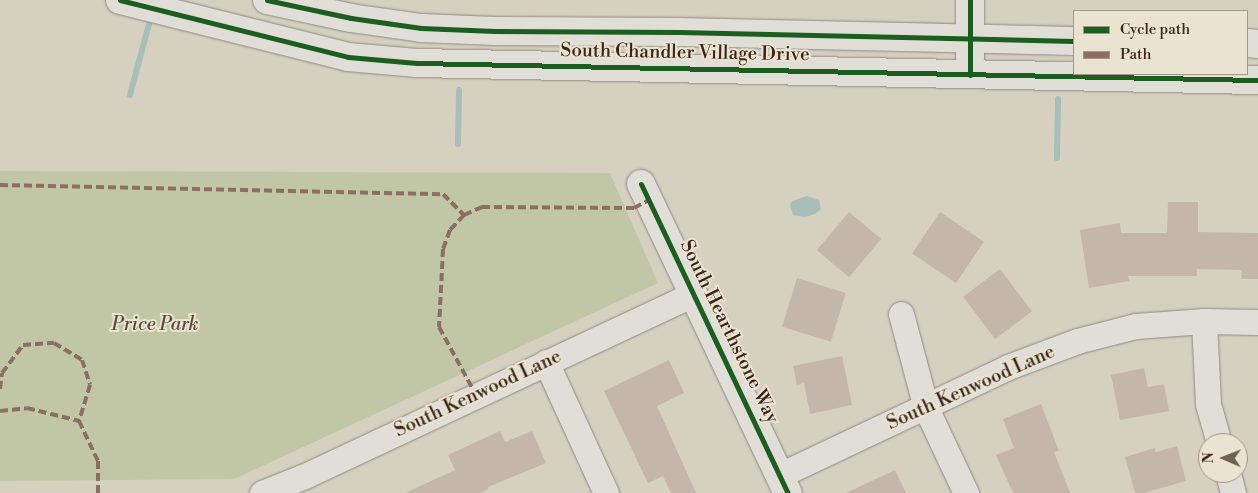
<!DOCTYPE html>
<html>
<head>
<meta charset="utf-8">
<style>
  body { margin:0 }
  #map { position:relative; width:1258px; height:493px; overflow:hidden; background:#d6d0c1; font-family:"Libre Bodoni",serif }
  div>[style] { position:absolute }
  .green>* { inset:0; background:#c1c6a7 }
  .water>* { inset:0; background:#a8beb8 }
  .stream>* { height:6px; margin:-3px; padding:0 3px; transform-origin:3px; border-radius:3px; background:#a8beb8 }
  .building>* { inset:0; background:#c4b6aa; transform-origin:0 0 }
  .roads { filter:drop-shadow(0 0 1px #918b81) drop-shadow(0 0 1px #918b81) }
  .minor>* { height:25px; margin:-12.5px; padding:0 12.5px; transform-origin:12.5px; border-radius:12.5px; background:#e0ded6 }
  .tertiary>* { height:28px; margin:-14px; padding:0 14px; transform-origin:14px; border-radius:14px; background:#e0ded6 }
  .quiet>* { height:4px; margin-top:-2px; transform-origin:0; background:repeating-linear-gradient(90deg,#8d6e63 0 8px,transparent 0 12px) }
  .cycleway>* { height:5px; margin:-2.5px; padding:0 2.5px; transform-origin:2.5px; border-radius:2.5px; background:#1b5e20 }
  span { translate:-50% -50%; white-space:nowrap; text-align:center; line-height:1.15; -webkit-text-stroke:4px #eae3d2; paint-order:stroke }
  .street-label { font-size:19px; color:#3b231a }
  .park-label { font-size:19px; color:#584a38; font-style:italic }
  .legend { position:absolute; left:1073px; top:10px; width:175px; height:65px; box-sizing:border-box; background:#eae3d2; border:1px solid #a49688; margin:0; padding:6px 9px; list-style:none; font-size:15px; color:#3b231a }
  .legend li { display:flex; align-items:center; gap:10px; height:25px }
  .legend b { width:25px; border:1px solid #a49688 }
  .north { position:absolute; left:1198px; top:433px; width:50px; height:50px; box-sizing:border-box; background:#eae3d2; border:1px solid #a49688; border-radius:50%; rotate:271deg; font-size:14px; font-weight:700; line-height:20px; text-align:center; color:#3b231a }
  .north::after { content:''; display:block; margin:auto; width:18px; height:22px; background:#716054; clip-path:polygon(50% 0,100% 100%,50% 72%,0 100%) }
</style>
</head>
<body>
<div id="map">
  <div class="green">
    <div style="clip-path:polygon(0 171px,610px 173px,658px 283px,234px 479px,0 481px)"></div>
  </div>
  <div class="water">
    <div style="clip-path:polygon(807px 196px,819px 200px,821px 209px,815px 214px,805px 217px,793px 215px,790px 206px,792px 201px)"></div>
  </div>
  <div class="stream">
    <div style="left:130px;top:95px;width:73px;rotate:-75deg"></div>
    <div style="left:458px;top:144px;width:54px;rotate:-88.9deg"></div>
    <div style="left:1057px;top:158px;width:59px;rotate:-89deg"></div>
  </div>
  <div class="building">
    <div style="clip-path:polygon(1168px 202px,1198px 202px,1198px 232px,1258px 233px,1258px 279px,1241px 279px,1242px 270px,1197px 269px,1197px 276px,1128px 276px,1129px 281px,1089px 288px,1080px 230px,1120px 223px,1121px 233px,1167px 233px)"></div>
    <div style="left:849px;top:212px;width:42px;height:50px;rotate:40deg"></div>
    <div style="left:940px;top:212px;width:53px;height:50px;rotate:34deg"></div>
    <div style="left:1000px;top:269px;width:53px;height:46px;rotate:53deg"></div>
    <div style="left:797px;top:278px;width:51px;height:51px;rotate:17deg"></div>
    <div style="clip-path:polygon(842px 356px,852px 405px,810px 414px,804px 383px,797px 385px,793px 366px)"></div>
    <div style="clip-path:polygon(669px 360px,684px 393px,657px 406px,696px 493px,671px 493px,663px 476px,648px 483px,604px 391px)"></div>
    <div style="clip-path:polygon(1144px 368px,1148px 387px,1164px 384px,1169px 411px,1120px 420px,1111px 375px)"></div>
    <div style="clip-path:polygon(1041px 404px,1059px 451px,1054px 452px,1070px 493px,1013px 493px,996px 455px,1014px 448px,1003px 419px)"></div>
    <div style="clip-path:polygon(500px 431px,505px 442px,532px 431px,546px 463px,488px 487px,488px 489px,480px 493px,405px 493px,455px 470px,448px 455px)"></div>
    <div style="clip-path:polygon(1177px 446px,1186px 481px,1144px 493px,1135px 493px,1125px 457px,1155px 448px,1156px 452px)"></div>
    <div style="clip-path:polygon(895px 470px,906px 493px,846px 493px)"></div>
  </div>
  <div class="roads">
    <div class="minor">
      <div style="left:901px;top:314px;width:97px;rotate:75.1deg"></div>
      <div style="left:926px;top:408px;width:94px;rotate:64.8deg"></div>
      <div style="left:1204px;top:321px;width:83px;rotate:87.2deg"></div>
      <div style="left:1208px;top:404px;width:41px;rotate:74.2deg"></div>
      <div style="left:546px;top:362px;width:144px;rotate:65.4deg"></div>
      <div style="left:1228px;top:473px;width:21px;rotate:76deg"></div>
      <div style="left:780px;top:475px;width:252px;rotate:-25.3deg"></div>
      <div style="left:1008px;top:367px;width:74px;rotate:-20.6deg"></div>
      <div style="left:1077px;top:341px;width:61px;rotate:-14.3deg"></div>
      <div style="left:1136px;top:326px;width:68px;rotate:-4.2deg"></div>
      <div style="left:1204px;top:321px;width:54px;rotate:1.1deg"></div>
      <div style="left:262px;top:493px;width:48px;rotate:-21.8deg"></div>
      <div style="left:307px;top:475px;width:426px;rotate:-25.1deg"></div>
    </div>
    <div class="tertiary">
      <div style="left:120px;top:0;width:235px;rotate:14deg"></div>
      <div style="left:348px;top:57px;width:69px;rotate:5deg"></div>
      <div style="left:417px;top:63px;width:841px;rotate:1.16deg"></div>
      <div style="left:267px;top:0;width:86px;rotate:12.1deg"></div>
      <div style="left:351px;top:18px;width:71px;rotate:8.1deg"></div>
      <div style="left:421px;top:28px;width:74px;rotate:2.3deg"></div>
      <div style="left:495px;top:31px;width:184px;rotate:0.3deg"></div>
      <div style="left:679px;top:32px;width:395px;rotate:1.3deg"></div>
      <div style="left:1247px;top:43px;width:11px;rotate:5deg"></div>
      <div style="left:970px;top:58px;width:58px;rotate:-90deg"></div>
      <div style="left:641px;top:184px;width:342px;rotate:64.6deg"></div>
    </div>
  </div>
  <div class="quiet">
    <div style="left:0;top:185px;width:443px;rotate:1.2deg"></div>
    <div style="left:443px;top:194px;width:30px;rotate:45deg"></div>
    <div style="left:464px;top:215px;width:20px;rotate:-24deg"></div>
    <div style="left:482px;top:207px;width:152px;rotate:0.4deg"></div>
    <div style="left:634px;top:208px;width:17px;rotate:-28deg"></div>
    <div style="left:464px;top:215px;width:21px;rotate:133deg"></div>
    <div style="left:450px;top:230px;width:20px;rotate:110deg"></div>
    <div style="left:443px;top:249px;width:78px;rotate:92.9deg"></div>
    <div style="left:439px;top:327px;width:77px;rotate:61.4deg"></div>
    <div style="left:0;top:389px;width:16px;rotate:-83deg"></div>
    <div style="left:2px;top:373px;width:35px;rotate:-53deg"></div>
    <div style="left:23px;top:345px;width:31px;rotate:-4deg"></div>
    <div style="left:54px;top:343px;width:33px;rotate:31deg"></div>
    <div style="left:82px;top:360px;width:26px;rotate:72deg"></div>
    <div style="left:90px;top:385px;width:38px;rotate:107deg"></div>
    <div style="left:0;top:411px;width:27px;rotate:-6deg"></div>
    <div style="left:27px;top:408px;width:54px;rotate:14deg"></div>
    <div style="left:79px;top:421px;width:44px;rotate:64.6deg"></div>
    <div style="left:98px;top:461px;width:32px;rotate:90deg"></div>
  </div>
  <div class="cycleway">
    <div style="left:120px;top:0;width:235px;rotate:14deg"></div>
    <div style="left:348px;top:57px;width:69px;rotate:5deg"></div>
    <div style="left:417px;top:63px;width:841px;rotate:1.16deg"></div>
    <div style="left:267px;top:0;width:86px;rotate:12.1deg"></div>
    <div style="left:351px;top:18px;width:71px;rotate:8.1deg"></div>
    <div style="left:421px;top:28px;width:74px;rotate:2.3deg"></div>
    <div style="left:495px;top:31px;width:184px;rotate:0.3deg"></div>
    <div style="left:679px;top:32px;width:395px;rotate:1.3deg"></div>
    <div style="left:970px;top:75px;width:75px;rotate:-90deg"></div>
    <div style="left:641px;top:184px;width:342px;rotate:64.6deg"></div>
  </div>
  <div class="street-label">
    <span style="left:685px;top:53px;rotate:1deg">South Chandler Village Drive</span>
    <span style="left:729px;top:332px;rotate:64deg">South Hearthstone Way</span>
    <span style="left:971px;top:388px;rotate:-24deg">South Kenwood Lane</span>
    <span style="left:478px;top:394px;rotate:-25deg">South Kenwood Lane</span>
  </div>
  <div class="park-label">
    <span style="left:155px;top:325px">Price Park</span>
  </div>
  <ul class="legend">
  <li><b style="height:6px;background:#1b5e20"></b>Cycle path</li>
  <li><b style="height:6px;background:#8d6e63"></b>Path</li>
  </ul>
  <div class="north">N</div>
</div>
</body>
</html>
